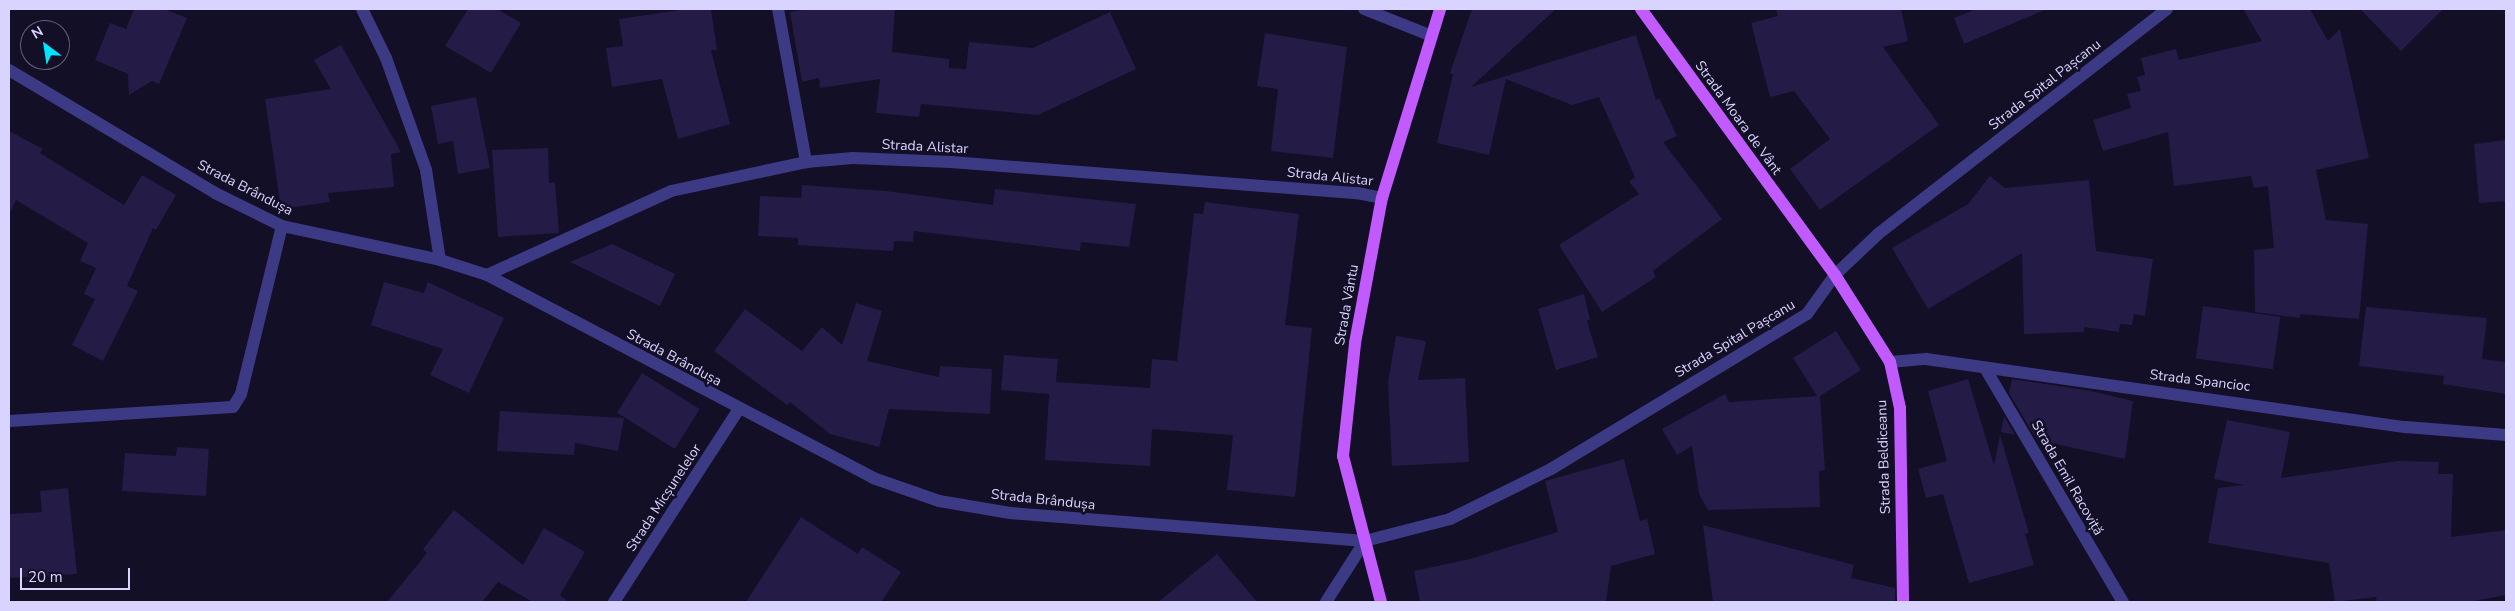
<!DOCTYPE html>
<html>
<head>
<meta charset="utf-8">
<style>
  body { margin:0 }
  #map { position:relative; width:2515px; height:611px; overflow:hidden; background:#130f26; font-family:"Nunito Sans",sans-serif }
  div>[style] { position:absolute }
  .building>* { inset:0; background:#241b47; transform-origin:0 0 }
  .minor>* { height:12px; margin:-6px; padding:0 6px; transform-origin:6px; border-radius:6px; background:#3d3a85 }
  .major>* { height:12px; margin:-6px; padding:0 6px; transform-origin:6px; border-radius:6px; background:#c25bff }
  span { translate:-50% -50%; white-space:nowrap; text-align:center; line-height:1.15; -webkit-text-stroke:5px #130f26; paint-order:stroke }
  .street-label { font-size:14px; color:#d9d4ff }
  .frame { position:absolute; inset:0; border:10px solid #d9d4ff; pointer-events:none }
  .north { position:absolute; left:20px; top:20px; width:50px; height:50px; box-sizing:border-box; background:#130f26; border:1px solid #625e7d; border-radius:50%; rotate:329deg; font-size:14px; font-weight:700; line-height:20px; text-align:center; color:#d9d4ff }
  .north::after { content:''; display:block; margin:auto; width:18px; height:22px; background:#00e5ff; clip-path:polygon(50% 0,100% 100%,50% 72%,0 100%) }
  .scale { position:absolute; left:20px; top:568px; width:110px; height:22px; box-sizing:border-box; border:2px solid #d9d4ff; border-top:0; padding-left:6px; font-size:15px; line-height:18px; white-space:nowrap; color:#d9d4ff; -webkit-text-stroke:4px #130f26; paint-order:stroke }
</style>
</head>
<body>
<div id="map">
  <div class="building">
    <div style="clip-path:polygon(134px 9px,164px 9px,187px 18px,159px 84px,152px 81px,129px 95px,128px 74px,95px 60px,110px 23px,126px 29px)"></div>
    <div style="clip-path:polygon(468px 9px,497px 9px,521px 23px,491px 73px,445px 46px)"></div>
    <div style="clip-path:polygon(687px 9px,711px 9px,717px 50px,711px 50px,730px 124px,678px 139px,662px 79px,612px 87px,606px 48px,623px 46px,619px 19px)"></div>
    <div style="clip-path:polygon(809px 9px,895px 9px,892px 52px,949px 59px,949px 68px,966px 69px,969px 42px,1033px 48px,1110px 12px,1136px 69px,1038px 115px,921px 104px,919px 117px,876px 113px,880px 79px,820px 88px,819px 78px,802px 82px,790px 12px)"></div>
    <div style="clip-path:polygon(1472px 9px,1556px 9px,1471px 87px,1636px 35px,1656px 100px,1659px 98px,1677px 136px,1663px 142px,1722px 219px,1653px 271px,1656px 277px,1602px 312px,1559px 245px,1639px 194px,1629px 182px,1635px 177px,1599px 97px,1572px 105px,1506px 79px,1489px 155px,1437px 143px,1453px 74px,1450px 73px)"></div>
    <div style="clip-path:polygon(1776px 9px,1901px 9px,1908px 41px,1883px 47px,1939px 125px,1820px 210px,1790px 169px,1830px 139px,1794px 91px,1770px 97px,1751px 23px,1778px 16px)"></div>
    <div style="clip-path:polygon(1976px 9px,2047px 9px,1964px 44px,1954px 18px)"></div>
    <div style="clip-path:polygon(2243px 9px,2310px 9px,2328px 41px,2340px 29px,2369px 158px,2316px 170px,2326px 220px,2368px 224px,2359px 319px,2300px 314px,2300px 318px,2255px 312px,2254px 250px,2274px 248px,2268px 186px,2254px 188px,2251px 176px,2174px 186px,2168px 132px,2103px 151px,2093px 120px,2131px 108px,2127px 94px,2141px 91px,2137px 77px,2145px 75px,2141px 58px,2176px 49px,2179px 60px,2262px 41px)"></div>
    <div style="clip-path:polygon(2360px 9px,2443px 9px,2401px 51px)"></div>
    <div style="clip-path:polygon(1265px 33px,1347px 47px,1333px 158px,1271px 151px,1278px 89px,1257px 86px)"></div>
    <div style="clip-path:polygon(341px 45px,401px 152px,391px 154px,394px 187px,328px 193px,330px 202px,281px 209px,265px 99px,331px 89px,314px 60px)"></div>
    <div style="clip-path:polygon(476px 97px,490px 168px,458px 174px,453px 141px,438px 144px,431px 106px)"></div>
    <div style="clip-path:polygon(9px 131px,43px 149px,40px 153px,124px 205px,142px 175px,176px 195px,156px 230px,153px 228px,127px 286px,138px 291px,103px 361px,72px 345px,95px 299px,84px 294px,96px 268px,80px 261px,88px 243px,16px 200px,9px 215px)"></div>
    <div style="clip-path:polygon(2506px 140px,2506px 201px,2479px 203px,2474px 144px)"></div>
    <div style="clip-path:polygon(548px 148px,549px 183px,555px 182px,559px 233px,498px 237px,492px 150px)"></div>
    <div style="clip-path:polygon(1990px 176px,2005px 188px,2089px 180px,2096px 251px,2153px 259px,2145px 316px,2134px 314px,2132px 325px,2120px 324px,2119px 332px,2084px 327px,2084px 332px,2024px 334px,2022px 253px,1928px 309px,1892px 248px,1968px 204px)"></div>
    <div style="clip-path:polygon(802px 185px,886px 191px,993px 205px,995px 189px,1136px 204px,1129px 247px,1081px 242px,1080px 251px,914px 231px,913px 242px,894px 241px,893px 251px,798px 245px,798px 238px,758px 236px,760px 196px,801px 198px)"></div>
    <div style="clip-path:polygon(1205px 202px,1299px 214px,1285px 325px,1312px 328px,1295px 497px,1227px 490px,1233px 435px,1152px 429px,1150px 466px,1045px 460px,1049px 394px,1001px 390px,1004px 355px,1058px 359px,1056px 382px,1150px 388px,1152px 359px,1177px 361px,1194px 213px,1203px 214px)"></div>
    <div style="clip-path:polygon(612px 244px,675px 274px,660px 306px,570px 262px)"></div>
    <div style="clip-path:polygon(384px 282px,424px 293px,428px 282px,504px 318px,469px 393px,430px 375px,443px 349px,371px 325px)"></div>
    <div style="clip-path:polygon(1584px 294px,1590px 319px,1587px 321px,1598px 357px,1556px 370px,1538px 309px)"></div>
    <div style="clip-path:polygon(856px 303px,882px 311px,867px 361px,939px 377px,940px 366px,992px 369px,990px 414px,889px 409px,879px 447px,830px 434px,790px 402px,787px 405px,714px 351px,745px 309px,802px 351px,822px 327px,842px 345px)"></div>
    <div style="left:2203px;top:306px;width:78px;height:53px;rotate:8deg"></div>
    <div style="clip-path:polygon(2366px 307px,2487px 318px,2482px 359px,2506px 362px,2506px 394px,2443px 384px,2444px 376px,2359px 366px)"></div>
    <div style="clip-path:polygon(1836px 331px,1861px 370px,1820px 396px,1825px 470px,1819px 471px,1820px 507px,1708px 510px,1699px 494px,1692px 446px,1677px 455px,1662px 429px,1725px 394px,1729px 402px,1817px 396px,1793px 358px)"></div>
    <div style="clip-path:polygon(1396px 336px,1426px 341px,1418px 380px,1465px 378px,1469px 462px,1392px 466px,1388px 382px)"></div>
    <div style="left:642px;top:373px;width:68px;height:47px;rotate:32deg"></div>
    <div style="clip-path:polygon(1968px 379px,1994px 465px,2000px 435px,2029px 533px,2025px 534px,2034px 565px,1969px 583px,1943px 494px,1926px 498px,1918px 469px,1947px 461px,1928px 391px)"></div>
    <div style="clip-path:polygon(2012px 379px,2091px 391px,2133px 401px,2125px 459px,2037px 440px,2009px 393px)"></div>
    <div style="clip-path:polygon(500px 411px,624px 418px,618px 451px,575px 443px,574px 455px,497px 451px)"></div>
    <div style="clip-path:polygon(2004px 416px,2015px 435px,2001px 432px)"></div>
    <div style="clip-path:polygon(2227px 420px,2290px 432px,2281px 478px,2398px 461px,2439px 462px,2438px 474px,2453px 474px,2451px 537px,2506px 530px,2506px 595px,2469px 602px,2377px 602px,2376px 597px,2335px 602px,2329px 563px,2208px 543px,2218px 488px,2244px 485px,2214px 479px)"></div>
    <div style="clip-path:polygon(177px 447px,209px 449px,206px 496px,122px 491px,125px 453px,176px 456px)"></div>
    <div style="clip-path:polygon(1624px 459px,1640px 521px,1647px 519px,1655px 554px,1611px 566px,1606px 602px,1420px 602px,1414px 571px,1470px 559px,1558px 532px,1545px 481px)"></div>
    <div style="clip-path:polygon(68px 488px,77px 574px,9px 578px,9px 514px,42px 512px,40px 491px)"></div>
    <div style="clip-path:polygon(454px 510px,523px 565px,544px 528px,585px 552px,560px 595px,569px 602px,533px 602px,498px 582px,482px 602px,387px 602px,427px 553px,423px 549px)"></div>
    <div style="clip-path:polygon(801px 517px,858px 554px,862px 547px,901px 572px,881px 602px,746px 602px)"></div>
    <div style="clip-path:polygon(1703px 525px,1854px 565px,1851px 578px,1895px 588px,1895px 602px,1713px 602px)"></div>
    <div style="clip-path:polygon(1217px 554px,1257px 602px,1158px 602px)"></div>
  </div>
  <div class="minor">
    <div style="left:362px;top:9px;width:55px;rotate:63.9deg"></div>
    <div style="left:386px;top:58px;width:119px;rotate:70.3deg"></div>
    <div style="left:426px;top:170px;width:91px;rotate:81.2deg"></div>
    <div style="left:778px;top:9px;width:156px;rotate:79.6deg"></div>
    <div style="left:1364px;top:9px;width:73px;rotate:21.7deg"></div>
    <div style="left:9px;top:70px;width:240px;rotate:30.8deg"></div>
    <div style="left:215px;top:193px;width:75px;rotate:26.2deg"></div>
    <div style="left:282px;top:226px;width:162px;rotate:12.1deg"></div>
    <div style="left:440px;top:260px;width:49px;rotate:17.7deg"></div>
    <div style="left:487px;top:275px;width:436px;rotate:27.7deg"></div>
    <div style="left:873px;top:478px;width:70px;rotate:19.2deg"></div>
    <div style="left:939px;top:501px;width:72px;rotate:9.6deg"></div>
    <div style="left:1010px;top:513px;width:356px;rotate:4.5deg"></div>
    <div style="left:1365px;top:541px;width:88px;rotate:-14.5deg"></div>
    <div style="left:1450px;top:519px;width:113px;rotate:-26.3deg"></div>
    <div style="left:1551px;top:469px;width:299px;rotate:-31.2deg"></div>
    <div style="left:1807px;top:314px;width:48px;rotate:-54.3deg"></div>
    <div style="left:1835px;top:275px;width:59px;rotate:-43.6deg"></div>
    <div style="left:1878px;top:234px;width:366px;rotate:-37.9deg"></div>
    <div style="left:487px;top:275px;width:202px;rotate:-24.5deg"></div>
    <div style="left:671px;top:191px;width:138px;rotate:-12.1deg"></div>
    <div style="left:806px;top:162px;width:47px;rotate:-4.9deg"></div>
    <div style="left:853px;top:158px;width:98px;rotate:2.3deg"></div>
    <div style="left:951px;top:162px;width:407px;rotate:4.4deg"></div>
    <div style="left:1357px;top:193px;width:25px;rotate:11deg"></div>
    <div style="left:1890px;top:362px;width:36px;rotate:-5deg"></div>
    <div style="left:1926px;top:359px;width:485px;rotate:8.1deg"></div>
    <div style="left:2406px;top:427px;width:100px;rotate:4.6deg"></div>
    <div style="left:1985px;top:368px;width:272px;rotate:59.5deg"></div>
    <div style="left:9px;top:421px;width:224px;rotate:-3.6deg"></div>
    <div style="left:233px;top:407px;width:15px;rotate:-58deg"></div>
    <div style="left:241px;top:394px;width:173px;rotate:-76.3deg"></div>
    <div style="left:614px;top:602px;width:230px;rotate:-57.1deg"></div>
    <div style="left:1326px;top:602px;width:72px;rotate:-57.4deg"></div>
  </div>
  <div class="major">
    <div style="left:1641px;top:9px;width:329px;rotate:53.9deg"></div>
    <div style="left:1835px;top:275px;width:103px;rotate:57.7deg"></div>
    <div style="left:1890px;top:362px;width:47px;rotate:77.7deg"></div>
    <div style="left:1900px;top:408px;width:194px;rotate:89.1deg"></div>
    <div style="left:1381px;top:602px;width:151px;rotate:-104.6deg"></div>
    <div style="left:1343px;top:456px;width:114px;rotate:-83.9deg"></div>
    <div style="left:1355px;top:343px;width:147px;rotate:-79.5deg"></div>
    <div style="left:1382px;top:198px;width:198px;rotate:-72.9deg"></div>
  </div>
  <div class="street-label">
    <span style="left:2045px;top:85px;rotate:-38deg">Strada Spital Pașcanu</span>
    <span style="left:1738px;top:118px;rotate:54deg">Strada Moara de Vânt</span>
    <span style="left:925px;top:147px;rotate:3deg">Strada Alistar</span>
    <span style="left:1330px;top:177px;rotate:6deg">Strada Alistar</span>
    <span style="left:245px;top:188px;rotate:27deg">Strada Brândușa</span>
    <span style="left:1347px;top:305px;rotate:-80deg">Strada Vântu</span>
    <span style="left:1735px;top:339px;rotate:-31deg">Strada Spital Pașcanu</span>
    <span style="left:674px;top:358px;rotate:28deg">Strada Brândușa</span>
    <span style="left:2200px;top:381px;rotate:7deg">Strada Spancioc</span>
    <span style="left:1884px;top:457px;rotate:-92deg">Strada Beldiceanu</span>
    <span style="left:2067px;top:478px;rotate:60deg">Strada Emil Racoviță</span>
    <span style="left:664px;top:498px;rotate:-57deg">Strada Micșunelelor</span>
    <span style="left:1043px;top:500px;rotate:6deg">Strada Brândușa</span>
  </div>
  <div class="frame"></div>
  <div class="north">N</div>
  <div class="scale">20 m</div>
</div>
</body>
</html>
